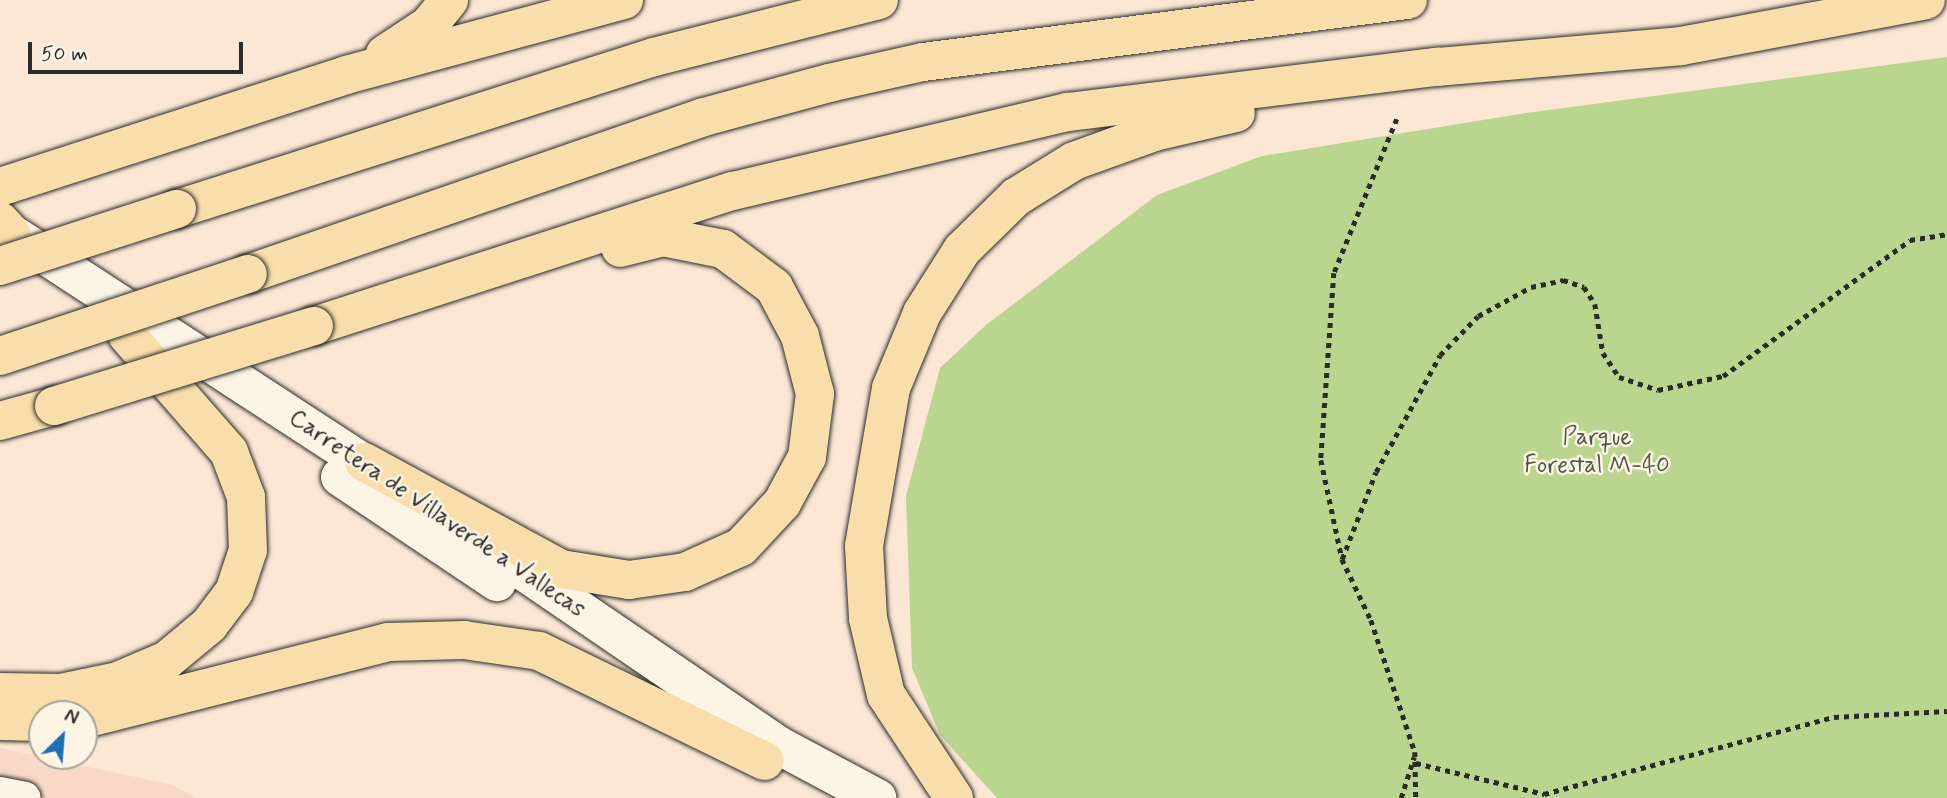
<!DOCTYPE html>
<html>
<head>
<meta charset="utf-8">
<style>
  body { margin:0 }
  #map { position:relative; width:1947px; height:798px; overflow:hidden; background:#fce7d5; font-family:Mynerve,sans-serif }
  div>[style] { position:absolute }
  .built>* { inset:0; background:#f8d9c7 }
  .green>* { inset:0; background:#bad58d }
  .path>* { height:4.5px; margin-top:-2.25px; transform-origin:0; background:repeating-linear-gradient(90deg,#2b2b2b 0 5px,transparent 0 10px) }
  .roads { filter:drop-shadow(0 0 2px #2b2b2b) drop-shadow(0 0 2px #2b2b2b) }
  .minor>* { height:32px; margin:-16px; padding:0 16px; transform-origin:16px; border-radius:16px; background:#fcf5e5 }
  .secondary>* { height:38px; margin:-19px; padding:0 19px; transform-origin:19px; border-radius:19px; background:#fcf5e5 }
  .motorway>* { height:38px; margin:-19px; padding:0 19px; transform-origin:19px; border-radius:19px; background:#f8deab }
  .bridges { filter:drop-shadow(0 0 2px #2b2b2b) drop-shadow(0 0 2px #2b2b2b) }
  .motorway-bridge>* { height:38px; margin:-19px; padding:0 19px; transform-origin:19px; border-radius:19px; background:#f8deab }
  span { translate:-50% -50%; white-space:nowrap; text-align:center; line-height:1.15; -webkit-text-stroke:5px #fcf5e5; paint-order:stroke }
  .park-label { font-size:24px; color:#4f5644 }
  .street-label { font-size:24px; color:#2b2b2b }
  .north { position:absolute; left:28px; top:700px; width:70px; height:70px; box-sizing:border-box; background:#fcf5e5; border:2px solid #a8a49b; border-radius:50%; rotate:25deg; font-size:19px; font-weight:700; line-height:28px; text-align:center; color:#2b2b2b }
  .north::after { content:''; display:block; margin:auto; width:24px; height:32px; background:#1f6fb2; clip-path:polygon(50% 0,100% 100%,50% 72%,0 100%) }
  .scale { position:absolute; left:28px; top:42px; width:215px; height:32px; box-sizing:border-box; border:4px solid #2b2b2b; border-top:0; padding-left:9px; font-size:21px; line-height:24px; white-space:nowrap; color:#2b2b2b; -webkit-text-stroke:5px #fcf5e5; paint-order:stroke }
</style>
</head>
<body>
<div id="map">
  <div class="built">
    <div style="clip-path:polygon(0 748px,173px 785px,196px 798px,0 798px)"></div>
  </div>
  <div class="green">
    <div style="clip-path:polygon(1947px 57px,1947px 798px,997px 798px,940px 735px,912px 668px,906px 496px,940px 368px,986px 325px,1157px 195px,1262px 156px,1526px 113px)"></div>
  </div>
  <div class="path">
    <div style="left:1397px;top:119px;width:166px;rotate:112.2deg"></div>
    <div style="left:1334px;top:273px;width:187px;rotate:94deg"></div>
    <div style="left:1321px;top:460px;width:101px;rotate:78deg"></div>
    <div style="left:1342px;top:559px;width:68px;rotate:64.6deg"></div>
    <div style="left:1371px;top:620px;width:139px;rotate:71.6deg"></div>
    <div style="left:1415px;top:752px;width:46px;rotate:88.8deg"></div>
    <div style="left:1342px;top:559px;width:93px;rotate:-68.7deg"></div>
    <div style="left:1376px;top:472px;width:133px;rotate:-61.3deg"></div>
    <div style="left:1440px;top:355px;width:54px;rotate:-45.7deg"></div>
    <div style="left:1478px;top:316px;width:60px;rotate:-28.7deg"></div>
    <div style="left:1531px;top:287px;width:33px;rotate:-12deg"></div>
    <div style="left:1563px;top:280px;width:22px;rotate:18deg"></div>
    <div style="left:1584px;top:287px;width:20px;rotate:57deg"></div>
    <div style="left:1595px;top:304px;width:50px;rotate:80.7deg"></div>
    <div style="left:1603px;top:353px;width:29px;rotate:56deg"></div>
    <div style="left:1619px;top:377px;width:41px;rotate:18.4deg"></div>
    <div style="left:1658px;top:390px;width:66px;rotate:-12.2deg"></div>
    <div style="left:1723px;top:376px;width:231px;rotate:-36deg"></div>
    <div style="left:1910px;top:240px;width:37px;rotate:-9deg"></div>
    <div style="left:1416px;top:763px;width:132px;rotate:13.6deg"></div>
    <div style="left:1544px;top:794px;width:300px;rotate:-14.9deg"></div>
    <div style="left:1834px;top:717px;width:113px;rotate:-3deg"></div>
    <div style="left:1401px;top:798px;width:43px;rotate:-72.4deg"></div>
  </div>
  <div class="roads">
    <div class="minor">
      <div style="left:0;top:793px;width:25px;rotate:11deg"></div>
    </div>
    <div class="secondary">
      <div style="left:17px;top:237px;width:447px;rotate:33.1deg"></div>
      <div style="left:340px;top:477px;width:189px;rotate:33.8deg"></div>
      <div style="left:476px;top:539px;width:363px;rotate:34.3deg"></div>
      <div style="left:776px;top:744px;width:115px;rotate:28.1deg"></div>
    </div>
    <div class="motorway">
      <div style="left:385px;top:54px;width:53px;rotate:-33.4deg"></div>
      <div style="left:429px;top:25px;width:32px;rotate:-51deg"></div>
      <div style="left:0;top:187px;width:364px;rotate:-17.9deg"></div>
      <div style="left:346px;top:75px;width:288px;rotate:-15.1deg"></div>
      <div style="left:177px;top:209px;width:501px;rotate:-17.67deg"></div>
      <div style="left:654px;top:57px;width:232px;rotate:-14.2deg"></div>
      <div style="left:0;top:221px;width:16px;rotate:47deg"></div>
      <div style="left:248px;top:274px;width:482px;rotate:-19deg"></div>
      <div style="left:704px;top:117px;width:130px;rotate:-15.2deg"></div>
      <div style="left:829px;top:83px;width:96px;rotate:-12.6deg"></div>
      <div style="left:923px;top:62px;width:489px;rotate:-7.3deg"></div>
      <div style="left:314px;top:326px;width:440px;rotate:-17.9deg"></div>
      <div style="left:733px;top:191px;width:344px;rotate:-13.3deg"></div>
      <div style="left:1068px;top:112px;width:372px;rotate:-7deg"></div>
      <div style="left:1437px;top:67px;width:245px;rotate:-4.9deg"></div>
      <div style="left:1681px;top:46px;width:249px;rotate:-10.6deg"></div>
      <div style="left:0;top:421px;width:56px;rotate:-15.5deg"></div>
      <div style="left:364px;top:462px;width:224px;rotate:28.5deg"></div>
      <div style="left:561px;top:569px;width:69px;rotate:9.2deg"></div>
      <div style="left:629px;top:580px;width:57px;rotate:-8.1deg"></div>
      <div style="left:685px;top:572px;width:61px;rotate:-24.1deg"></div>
      <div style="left:741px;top:547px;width:60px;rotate:-47deg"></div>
      <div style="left:782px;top:503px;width:52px;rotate:-61.5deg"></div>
      <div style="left:807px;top:457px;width:64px;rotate:-82.8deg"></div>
      <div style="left:815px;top:394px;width:60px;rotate:-104.5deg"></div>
      <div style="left:800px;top:336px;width:55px;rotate:-118deg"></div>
      <div style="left:774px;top:287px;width:64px;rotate:-143.3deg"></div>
      <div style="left:723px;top:249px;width:61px;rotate:-168.7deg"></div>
      <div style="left:663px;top:237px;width:44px;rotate:165.7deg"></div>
      <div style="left:0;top:692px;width:60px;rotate:1deg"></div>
      <div style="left:60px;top:693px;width:59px;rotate:-11.7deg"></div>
      <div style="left:118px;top:681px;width:53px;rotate:-23.2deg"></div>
      <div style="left:167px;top:660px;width:55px;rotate:-39.8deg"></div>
      <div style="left:209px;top:625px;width:41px;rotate:-52.9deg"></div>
      <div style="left:234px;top:592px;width:44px;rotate:-71.6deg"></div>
      <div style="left:248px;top:550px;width:53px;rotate:-92.2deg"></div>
      <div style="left:246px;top:497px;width:48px;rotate:-110.7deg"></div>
      <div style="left:229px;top:452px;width:155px;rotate:-131.1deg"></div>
      <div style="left:84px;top:719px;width:314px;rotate:-14.2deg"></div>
      <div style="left:388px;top:642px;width:76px;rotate:-1.5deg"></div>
      <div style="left:464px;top:640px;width:76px;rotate:8.3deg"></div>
      <div style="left:539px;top:651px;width:251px;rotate:26deg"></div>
      <div style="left:0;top:721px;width:42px;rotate:1.4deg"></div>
      <div style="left:954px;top:798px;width:123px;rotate:-123.4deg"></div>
      <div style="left:886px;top:695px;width:79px;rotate:-103.2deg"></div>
      <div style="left:868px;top:618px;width:72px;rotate:-93.2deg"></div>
      <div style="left:864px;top:546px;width:160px;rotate:-80.3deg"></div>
      <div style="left:891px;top:388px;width:81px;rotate:-67.5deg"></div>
      <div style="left:922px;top:313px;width:75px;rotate:-57.6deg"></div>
      <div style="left:962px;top:250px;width:76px;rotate:-44.5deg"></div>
      <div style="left:1016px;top:197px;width:68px;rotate:-31.8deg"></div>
      <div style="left:1074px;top:161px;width:85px;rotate:-19.9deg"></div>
      <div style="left:1154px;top:132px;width:84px;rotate:-13deg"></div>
    </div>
  </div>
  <div class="bridges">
    <div class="motorway-bridge">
      <div style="left:0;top:266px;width:186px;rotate:-17.9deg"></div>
      <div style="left:0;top:356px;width:261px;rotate:-18.3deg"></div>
      <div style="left:54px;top:406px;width:272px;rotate:-17.1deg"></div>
    </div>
  </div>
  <div class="park-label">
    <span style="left:1597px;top:452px">Parque<br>Forestal M-40</span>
  </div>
  <div class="street-label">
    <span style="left:437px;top:514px;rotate:34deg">Carretera de Villaverde a Vallecas</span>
  </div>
  <div class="north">N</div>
  <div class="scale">50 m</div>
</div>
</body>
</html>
